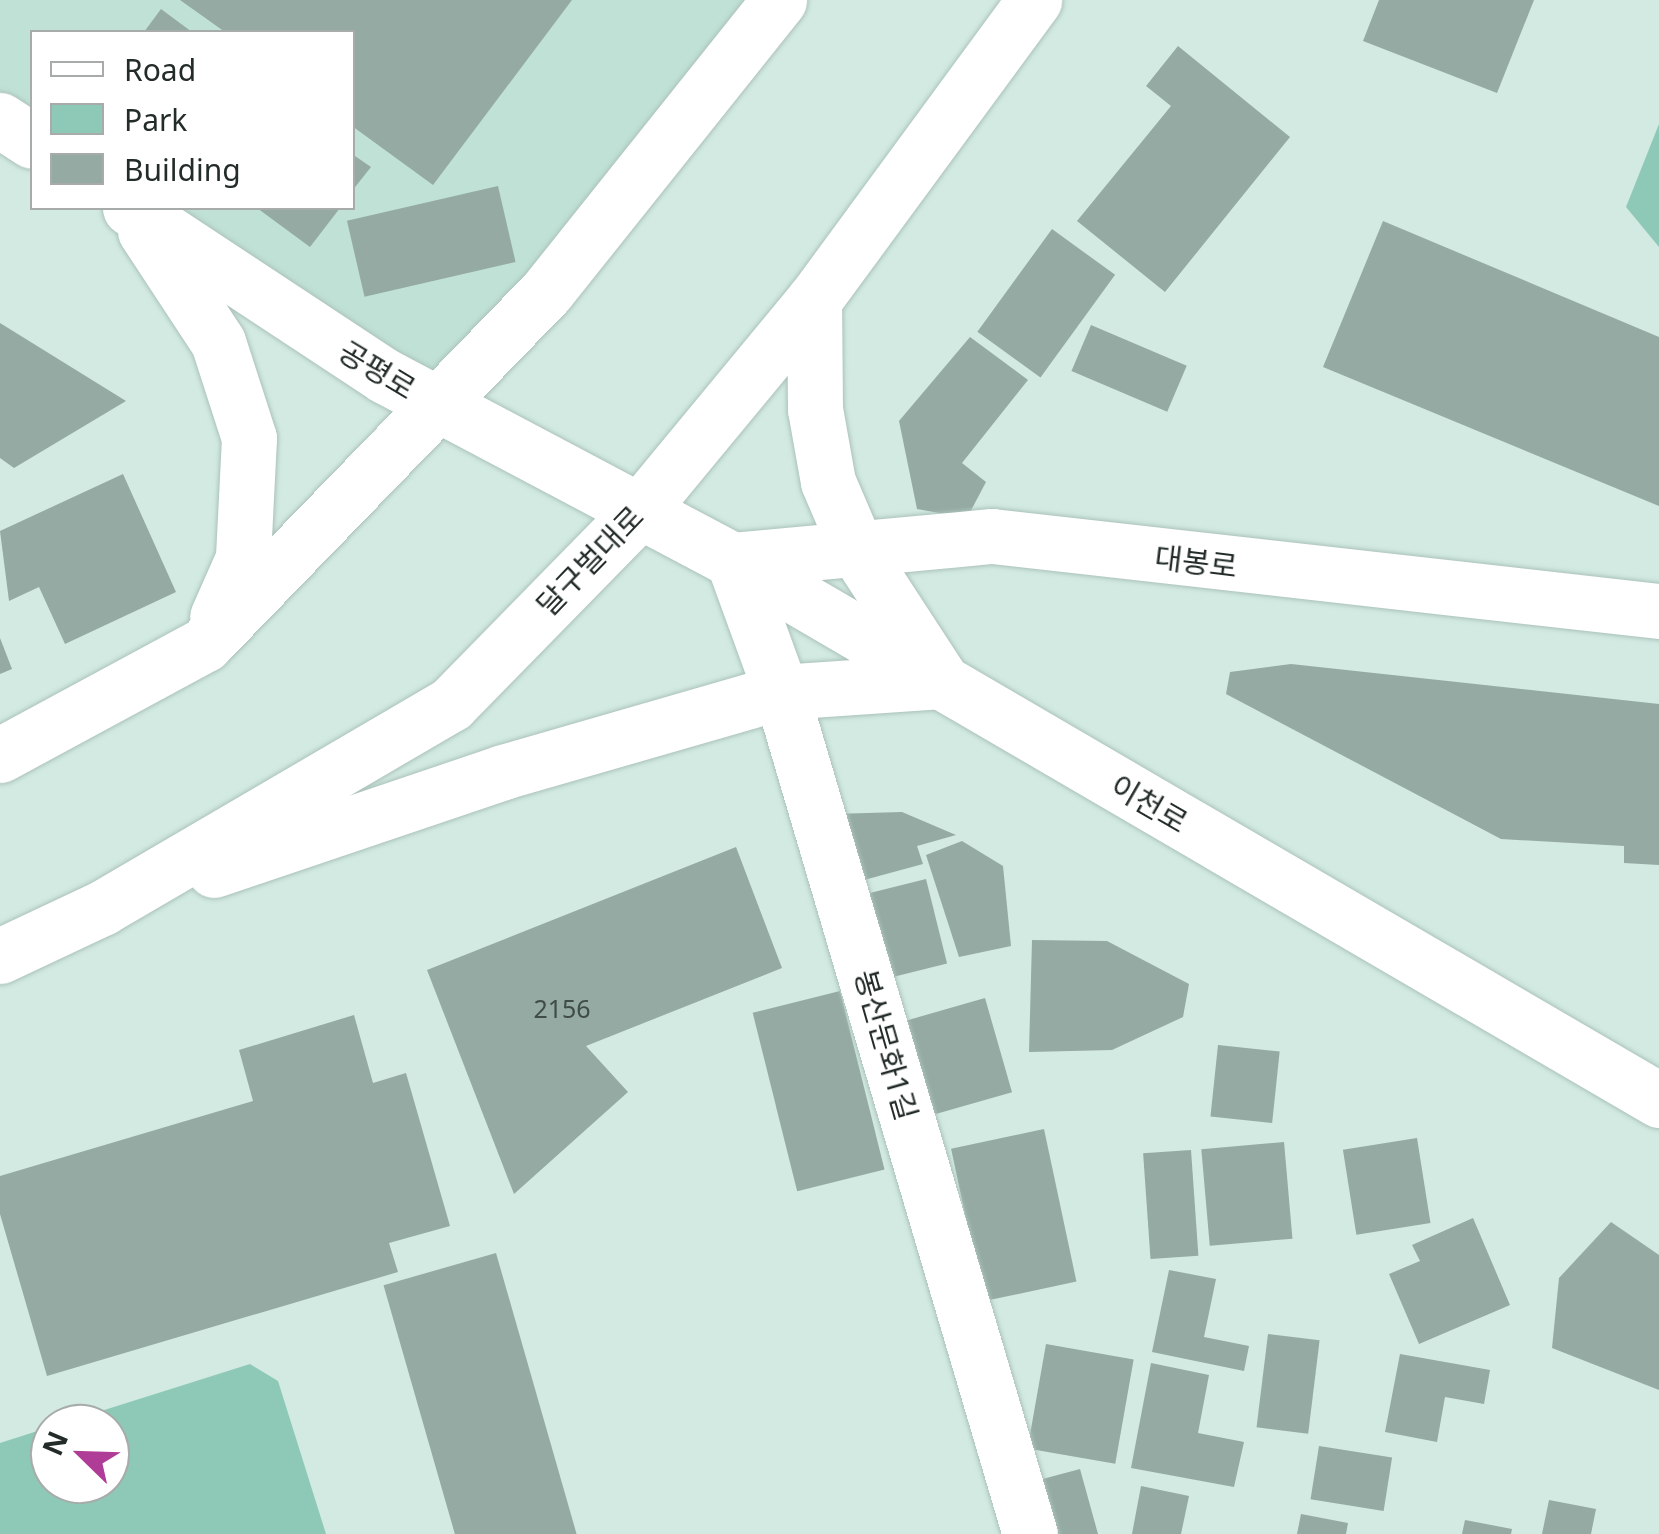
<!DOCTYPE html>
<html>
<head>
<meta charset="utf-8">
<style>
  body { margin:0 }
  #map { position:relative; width:1659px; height:1534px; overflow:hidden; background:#d2eae2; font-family:"Noto Sans","Noto Sans KR",sans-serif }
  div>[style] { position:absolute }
  .built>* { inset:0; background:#c0e1d6 }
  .green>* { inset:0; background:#8ec9b7 }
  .building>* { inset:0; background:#94aaa3; transform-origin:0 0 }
  .roads { filter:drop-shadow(0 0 2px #abc2ba) drop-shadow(0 0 2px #abc2ba) }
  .street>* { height:55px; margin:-27.5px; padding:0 27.5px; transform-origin:27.5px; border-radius:27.5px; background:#fff }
  .secondary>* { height:55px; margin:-27.5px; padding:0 27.5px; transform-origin:27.5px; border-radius:27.5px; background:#fff }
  span { translate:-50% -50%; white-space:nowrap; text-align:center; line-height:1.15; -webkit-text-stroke:8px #fff; paint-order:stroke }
  .number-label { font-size:25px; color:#3f4c48 }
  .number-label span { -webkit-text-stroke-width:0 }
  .street-label { font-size:30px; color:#232c29 }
  .legend { position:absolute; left:30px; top:30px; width:325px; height:180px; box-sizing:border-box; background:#fff; border:2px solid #a7aba9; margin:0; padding:12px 18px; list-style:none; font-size:30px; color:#232c29 }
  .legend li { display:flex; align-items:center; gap:20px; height:50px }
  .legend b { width:50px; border:2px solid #a7aba9 }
  .north { position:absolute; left:30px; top:1404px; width:100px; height:100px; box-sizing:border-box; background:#fff; border:2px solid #a7aba9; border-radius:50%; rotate:293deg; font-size:28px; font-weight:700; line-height:40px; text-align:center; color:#232c29 }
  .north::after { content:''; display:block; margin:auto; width:35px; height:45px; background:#af3d97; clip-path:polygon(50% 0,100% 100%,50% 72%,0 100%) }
</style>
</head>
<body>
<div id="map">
  <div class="built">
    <div style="clip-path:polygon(0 0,777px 0,440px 407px,130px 208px,352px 208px,352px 32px,32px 32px,32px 141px,0 120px)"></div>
  </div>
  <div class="green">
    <div style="clip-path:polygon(1659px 124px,1659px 247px,1626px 207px)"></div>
    <div style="clip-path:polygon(250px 1364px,278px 1381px,326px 1534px,0 1534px,0 1443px,50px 1427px,50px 1484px,110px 1484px,110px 1424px,60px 1424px)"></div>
  </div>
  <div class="building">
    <div style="clip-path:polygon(180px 0,572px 0,433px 185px,352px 126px,352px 32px,225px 32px)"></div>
    <div style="clip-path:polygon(1379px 0,1534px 0,1497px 93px,1363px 41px)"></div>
    <div style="clip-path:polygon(161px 9px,192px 32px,144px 32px)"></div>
    <div style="clip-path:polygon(1178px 46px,1290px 137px,1165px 292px,1077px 221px,1171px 106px,1146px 86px)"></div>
    <div style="clip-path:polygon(352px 154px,371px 167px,352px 191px)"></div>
    <div style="left:498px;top:186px;width:78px;height:155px;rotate:77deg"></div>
    <div style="clip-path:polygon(257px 208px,340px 208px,310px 247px)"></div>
    <div style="clip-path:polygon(1383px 221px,1659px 337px,1659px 506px,1323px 367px)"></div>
    <div style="left:1052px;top:229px;width:78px;height:127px;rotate:36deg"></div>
    <div style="clip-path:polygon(0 323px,126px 401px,14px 468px,0 458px)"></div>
    <div style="left:1091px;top:325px;width:104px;height:50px;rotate:23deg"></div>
    <div style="clip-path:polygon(970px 337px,1028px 380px,962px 463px,986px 482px,967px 518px,917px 509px,899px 421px)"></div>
    <div style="clip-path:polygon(123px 474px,176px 592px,65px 644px,39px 587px,9px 601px,0 531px)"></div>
    <div style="clip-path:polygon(0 638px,12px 669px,0 674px)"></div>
    <div style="clip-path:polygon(1291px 664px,1659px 704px,1659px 865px,1624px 863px,1624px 846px,1501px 839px,1226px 694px,1230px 672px)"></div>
    <div style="clip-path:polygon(902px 812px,956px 835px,917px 846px,923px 864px,853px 883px,833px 814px)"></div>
    <div style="clip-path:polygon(962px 841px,1003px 866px,1011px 946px,959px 957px,926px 855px)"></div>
    <div style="clip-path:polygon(736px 847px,782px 968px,586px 1046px,628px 1092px,514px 1194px,427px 970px)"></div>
    <div style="left:926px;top:879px;width:87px;height:65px;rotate:76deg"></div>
    <div style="clip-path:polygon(1032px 940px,1107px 941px,1189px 984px,1183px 1017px,1112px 1050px,1029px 1052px)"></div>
    <div style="left:840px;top:991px;width:184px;height:90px;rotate:76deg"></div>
    <div style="left:985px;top:998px;width:98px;height:83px;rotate:74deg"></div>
    <div style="clip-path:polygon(354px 1015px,373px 1083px,406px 1073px,450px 1226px,389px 1243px,398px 1272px,47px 1376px,0 1214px,0 1176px,253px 1101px,239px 1050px)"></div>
    <div style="left:1218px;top:1045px;width:62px;height:72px;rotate:6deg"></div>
    <div style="left:1044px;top:1129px;width:156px;height:95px;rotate:78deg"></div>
    <div style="left:1417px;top:1138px;width:86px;height:75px;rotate:81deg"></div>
    <div style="left:1284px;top:1142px;width:97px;height:83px;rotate:85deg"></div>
    <div style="left:1191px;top:1150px;width:106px;height:48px;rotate:86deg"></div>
    <div style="clip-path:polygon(1473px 1218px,1510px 1305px,1419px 1344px,1389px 1274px,1420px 1261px,1412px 1245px)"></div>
    <div style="clip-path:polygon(1611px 1222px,1659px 1255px,1659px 1390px,1552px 1348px,1559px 1278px)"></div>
    <div style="left:496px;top:1253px;width:293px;height:117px;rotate:74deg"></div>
    <div style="clip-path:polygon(1169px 1270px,1216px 1279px,1204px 1337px,1249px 1346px,1244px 1371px,1152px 1352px)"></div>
    <div style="left:1268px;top:1334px;width:52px;height:94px;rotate:7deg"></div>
    <div style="left:1046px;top:1344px;width:89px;height:106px;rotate:10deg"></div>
    <div style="clip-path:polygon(1400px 1354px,1490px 1370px,1484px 1404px,1445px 1397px,1437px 1442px,1385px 1432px)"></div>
    <div style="clip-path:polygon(1151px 1363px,1209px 1375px,1198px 1433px,1244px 1442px,1234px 1487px,1131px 1468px)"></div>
    <div style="left:1319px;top:1446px;width:74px;height:54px;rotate:9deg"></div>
    <div style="clip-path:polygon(1080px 1469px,1098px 1534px,1054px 1534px,1039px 1480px)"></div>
    <div style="clip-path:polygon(1141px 1486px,1189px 1496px,1181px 1534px,1132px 1534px)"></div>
    <div style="clip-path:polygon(1549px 1500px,1596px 1509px,1591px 1534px,1542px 1534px)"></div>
    <div style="clip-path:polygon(1301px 1514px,1348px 1523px,1346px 1534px,1297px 1534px)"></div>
    <div style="clip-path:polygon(1465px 1520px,1512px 1529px,1511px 1534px,1462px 1534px)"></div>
  </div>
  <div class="roads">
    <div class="street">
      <div style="left:733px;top:560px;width:140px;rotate:70deg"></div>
      <div style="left:781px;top:692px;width:878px;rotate:73.53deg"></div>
    </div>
    <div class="secondary">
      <div style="left:0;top:120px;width:38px;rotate:33deg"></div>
      <div style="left:130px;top:208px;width:305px;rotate:33.4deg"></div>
      <div style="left:385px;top:376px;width:394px;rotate:27.9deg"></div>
      <div style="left:733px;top:560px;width:1072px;rotate:30.25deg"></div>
      <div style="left:145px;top:231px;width:133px;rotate:56.7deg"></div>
      <div style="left:218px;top:342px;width:101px;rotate:72.1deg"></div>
      <div style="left:249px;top:438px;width:120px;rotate:92.9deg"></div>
      <div style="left:243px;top:558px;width:64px;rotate:113.8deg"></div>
      <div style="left:733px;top:560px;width:260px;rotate:-5.3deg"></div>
      <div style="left:992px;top:536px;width:671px;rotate:6.42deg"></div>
      <div style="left:0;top:755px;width:233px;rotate:-28.4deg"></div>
      <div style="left:205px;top:644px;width:492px;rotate:-45.9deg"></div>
      <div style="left:547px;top:291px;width:372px;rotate:-51.4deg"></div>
      <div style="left:214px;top:870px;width:305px;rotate:-18.7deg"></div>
      <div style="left:503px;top:772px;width:289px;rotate:-16.1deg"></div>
      <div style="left:781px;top:692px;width:161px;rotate:-3.9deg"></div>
      <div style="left:942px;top:681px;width:154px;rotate:-123.1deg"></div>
      <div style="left:858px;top:552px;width:76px;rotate:-113.2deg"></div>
      <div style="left:828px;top:482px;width:74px;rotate:-100.1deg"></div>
      <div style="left:815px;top:409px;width:109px;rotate:-90.5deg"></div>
      <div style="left:0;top:956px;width:113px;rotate:-25.2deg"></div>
      <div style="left:102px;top:908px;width:404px;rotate:-30.3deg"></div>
      <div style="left:451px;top:704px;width:264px;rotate:-45.6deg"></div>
      <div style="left:636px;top:515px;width:279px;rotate:-50.4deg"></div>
      <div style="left:814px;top:300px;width:372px;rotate:-53.7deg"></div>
    </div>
  </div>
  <div class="number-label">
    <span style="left:562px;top:1008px">2156</span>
  </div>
  <div class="street-label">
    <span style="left:377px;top:370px;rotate:31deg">공평로</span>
    <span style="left:590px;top:561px;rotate:-46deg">달구벌대로</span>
    <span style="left:1196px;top:562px;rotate:7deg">대봉로</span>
    <span style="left:1149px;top:804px;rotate:30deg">이천로</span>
    <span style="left:886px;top:1045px;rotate:74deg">봉산문화1길</span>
  </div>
  <ul class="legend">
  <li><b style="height:12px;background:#fff"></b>Road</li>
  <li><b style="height:28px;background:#8ec9b7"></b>Park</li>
  <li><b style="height:28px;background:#94aaa3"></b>Building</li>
  </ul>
  <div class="north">N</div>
</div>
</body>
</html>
